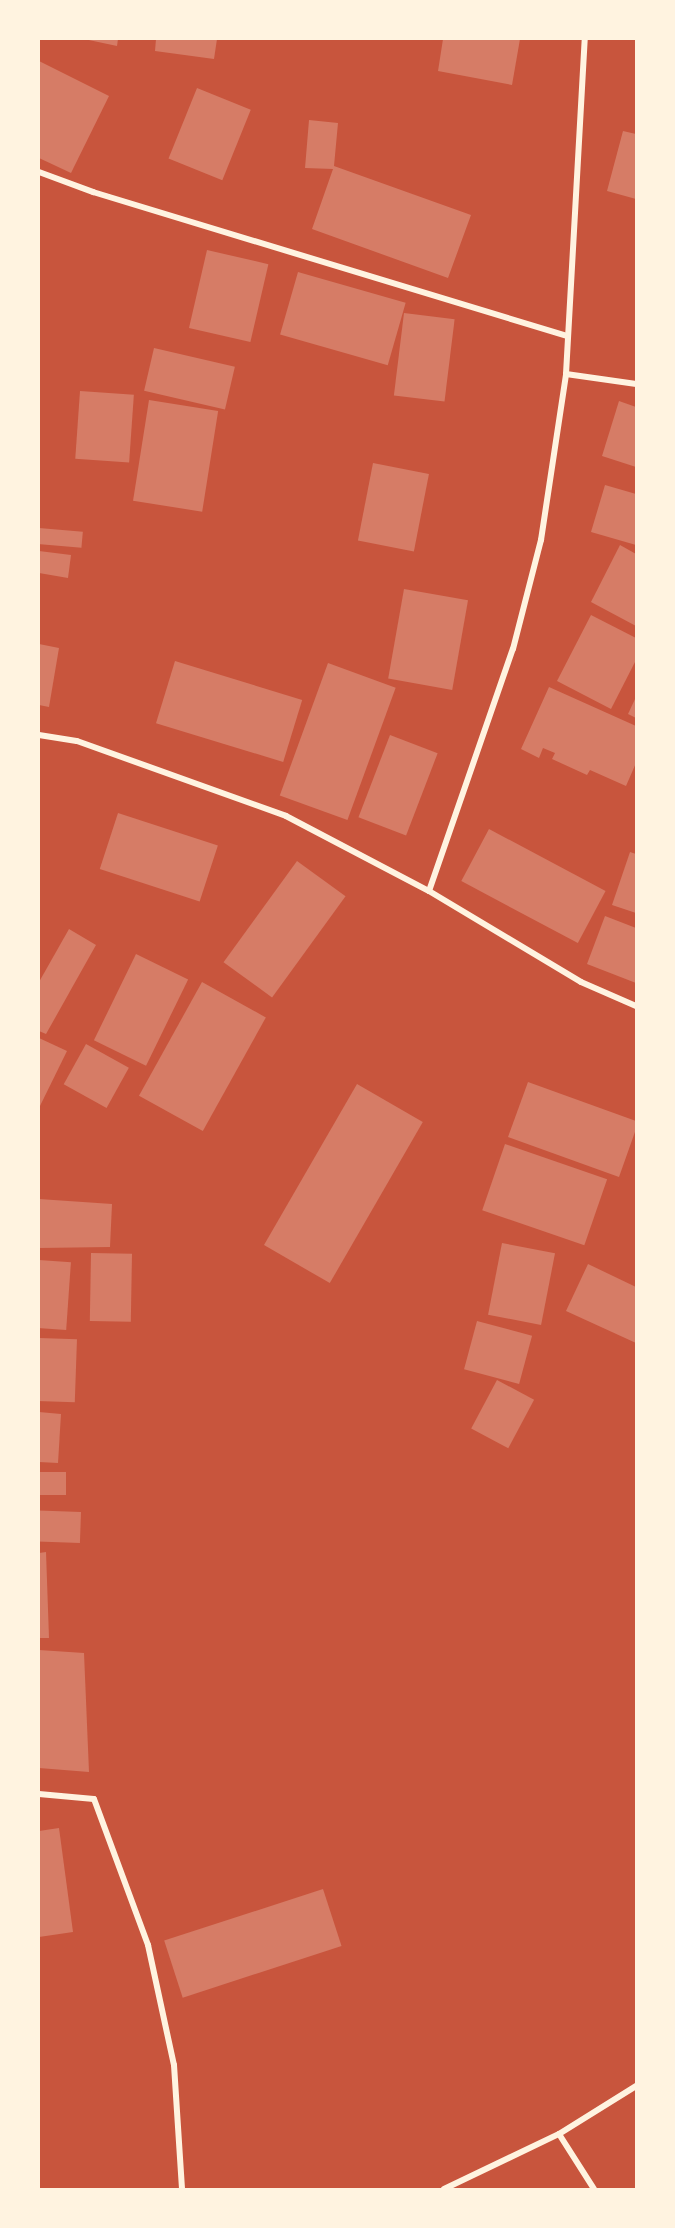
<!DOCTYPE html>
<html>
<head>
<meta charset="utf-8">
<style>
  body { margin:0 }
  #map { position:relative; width:675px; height:2228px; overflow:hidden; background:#c8553d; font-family:"Source Serif 4",serif }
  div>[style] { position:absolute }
  .building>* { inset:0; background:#d67c66; transform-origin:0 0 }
  .minor>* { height:6px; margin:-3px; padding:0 3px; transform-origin:3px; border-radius:3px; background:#fff3e0 }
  span { translate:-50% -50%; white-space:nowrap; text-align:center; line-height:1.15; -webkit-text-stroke:4.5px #fff3e0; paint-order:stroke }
  .frame { position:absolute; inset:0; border:40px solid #fff3e0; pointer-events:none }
</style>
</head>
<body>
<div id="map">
  <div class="building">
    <div style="clip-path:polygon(84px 39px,118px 39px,117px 46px)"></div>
    <div style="clip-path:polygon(156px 39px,217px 39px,214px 59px,155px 51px)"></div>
    <div style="clip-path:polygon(443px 39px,520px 39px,512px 85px,438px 71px)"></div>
    <div style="clip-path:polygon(39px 61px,109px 96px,71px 173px,39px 158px)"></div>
    <div style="left:197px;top:88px;width:58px;height:76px;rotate:22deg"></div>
    <div style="clip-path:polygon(309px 120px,338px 123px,334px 166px,471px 215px,448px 278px,312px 229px,333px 169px,305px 168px)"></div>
    <div style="clip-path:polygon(623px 131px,636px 134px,636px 199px,607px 191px)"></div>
    <div style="left:207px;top:250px;width:63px;height:80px;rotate:13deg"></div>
    <div style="left:298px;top:272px;width:112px;height:65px;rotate:16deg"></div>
    <div style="left:404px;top:313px;width:51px;height:83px;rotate:7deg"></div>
    <div style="left:154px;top:348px;width:83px;height:44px;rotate:13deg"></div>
    <div style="left:80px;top:391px;width:54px;height:68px;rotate:4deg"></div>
    <div style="left:149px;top:400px;width:70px;height:102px;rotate:9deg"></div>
    <div style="clip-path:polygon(619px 401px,636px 407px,636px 467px,602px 456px)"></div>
    <div style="left:373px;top:463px;width:57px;height:79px;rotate:11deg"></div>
    <div style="clip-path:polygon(605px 485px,636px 494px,636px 545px,591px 532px)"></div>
    <div style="left:39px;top:528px;width:44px;height:16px;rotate:5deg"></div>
    <div style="clip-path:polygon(620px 545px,636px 554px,636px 626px,591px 602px)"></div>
    <div style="clip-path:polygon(39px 551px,71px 555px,68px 578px,39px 573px)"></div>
    <div style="left:404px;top:589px;width:65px;height:91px;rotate:10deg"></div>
    <div style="clip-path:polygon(591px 615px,636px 638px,636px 660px,611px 709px,557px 681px)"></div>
    <div style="clip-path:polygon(39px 644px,59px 648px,49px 707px,39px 705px)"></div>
    <div style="left:175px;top:661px;width:133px;height:65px;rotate:17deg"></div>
    <div style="left:328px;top:663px;width:72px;height:141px;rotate:20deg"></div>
    <div style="clip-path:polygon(549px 687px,636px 726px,636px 763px,626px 786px,590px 770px,587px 775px,552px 759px,555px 753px,543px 748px,539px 758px,521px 749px)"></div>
    <div style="clip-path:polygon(636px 697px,636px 718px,628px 714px)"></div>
    <div style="left:390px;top:735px;width:51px;height:88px;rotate:21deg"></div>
    <div style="left:118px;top:813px;width:105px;height:59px;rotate:18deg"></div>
    <div style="left:489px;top:829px;width:132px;height:59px;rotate:28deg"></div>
    <div style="clip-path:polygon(630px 852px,636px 854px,636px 913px,612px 905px)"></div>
    <div style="left:297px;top:861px;width:60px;height:125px;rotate:36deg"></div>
    <div style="clip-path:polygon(605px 916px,636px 928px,636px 983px,587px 964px)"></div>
    <div style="clip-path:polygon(69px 929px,96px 945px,46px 1034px,39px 1031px,39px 982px)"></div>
    <div style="left:136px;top:954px;width:58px;height:96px;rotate:26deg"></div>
    <div style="left:202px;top:982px;width:73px;height:130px;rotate:29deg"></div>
    <div style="clip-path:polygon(39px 1038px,67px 1051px,39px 1108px)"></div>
    <div style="left:86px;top:1044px;width:49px;height:46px;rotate:29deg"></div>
    <div style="clip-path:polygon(528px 1082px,636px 1121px,636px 1129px,619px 1177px,508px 1137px)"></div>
    <div style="left:357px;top:1084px;width:76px;height:186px;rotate:30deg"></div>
    <div style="left:505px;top:1144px;width:108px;height:70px;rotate:19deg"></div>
    <div style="clip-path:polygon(39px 1199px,112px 1204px,110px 1247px,39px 1248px)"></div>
    <div style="left:502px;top:1243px;width:54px;height:73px;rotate:11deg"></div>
    <div style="left:91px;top:1253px;width:41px;height:68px;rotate:1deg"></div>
    <div style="left:39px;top:1260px;width:32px;height:68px;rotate:4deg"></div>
    <div style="clip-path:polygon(588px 1264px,636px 1287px,636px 1343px,566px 1311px)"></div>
    <div style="left:477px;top:1321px;width:57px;height:50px;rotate:15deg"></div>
    <div style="left:39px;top:1338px;width:38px;height:63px;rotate:2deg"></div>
    <div style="left:497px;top:1380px;width:42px;height:55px;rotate:28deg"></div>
    <div style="clip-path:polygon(39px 1412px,61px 1414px,58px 1463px,39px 1462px)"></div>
    <div style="left:66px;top:1472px;width:23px;height:27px;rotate:90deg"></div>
    <div style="left:81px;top:1512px;width:31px;height:42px;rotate:92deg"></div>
    <div style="clip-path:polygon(46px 1552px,49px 1638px,39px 1638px,39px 1553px)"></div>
    <div style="clip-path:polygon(39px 1650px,84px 1653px,89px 1772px,39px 1768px)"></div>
    <div style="clip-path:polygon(59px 1828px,73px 1932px,39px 1937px,39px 1831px)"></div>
    <div style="left:323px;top:1889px;width:60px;height:167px;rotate:72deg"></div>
  </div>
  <div class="minor">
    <div style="left:39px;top:172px;width:58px;rotate:20.3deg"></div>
    <div style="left:93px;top:192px;width:496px;rotate:16.9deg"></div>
    <div style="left:566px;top:374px;width:71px;rotate:8.1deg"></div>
    <div style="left:39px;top:735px;width:38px;rotate:9deg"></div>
    <div style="left:77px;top:741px;width:222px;rotate:19.7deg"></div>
    <div style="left:286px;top:816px;width:161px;rotate:27.7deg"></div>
    <div style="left:429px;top:891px;width:177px;rotate:30.9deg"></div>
    <div style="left:581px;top:982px;width:60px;rotate:23.6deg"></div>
    <div style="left:429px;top:891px;width:256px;rotate:-70.9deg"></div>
    <div style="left:513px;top:649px;width:113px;rotate:-75.6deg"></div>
    <div style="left:541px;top:540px;width:168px;rotate:-81.4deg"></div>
    <div style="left:566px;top:374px;width:336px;rotate:-86.8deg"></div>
    <div style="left:39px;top:1794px;width:55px;rotate:5.2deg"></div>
    <div style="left:94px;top:1799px;width:156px;rotate:69.7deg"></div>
    <div style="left:148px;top:1945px;width:123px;rotate:77.8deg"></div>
    <div style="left:174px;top:2065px;width:124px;rotate:86.3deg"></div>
    <div style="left:559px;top:2134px;width:65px;rotate:57.5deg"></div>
    <div style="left:444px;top:2189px;width:127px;rotate:-25.6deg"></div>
    <div style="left:559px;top:2134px;width:91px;rotate:-31.9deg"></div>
  </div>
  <div class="frame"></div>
</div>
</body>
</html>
